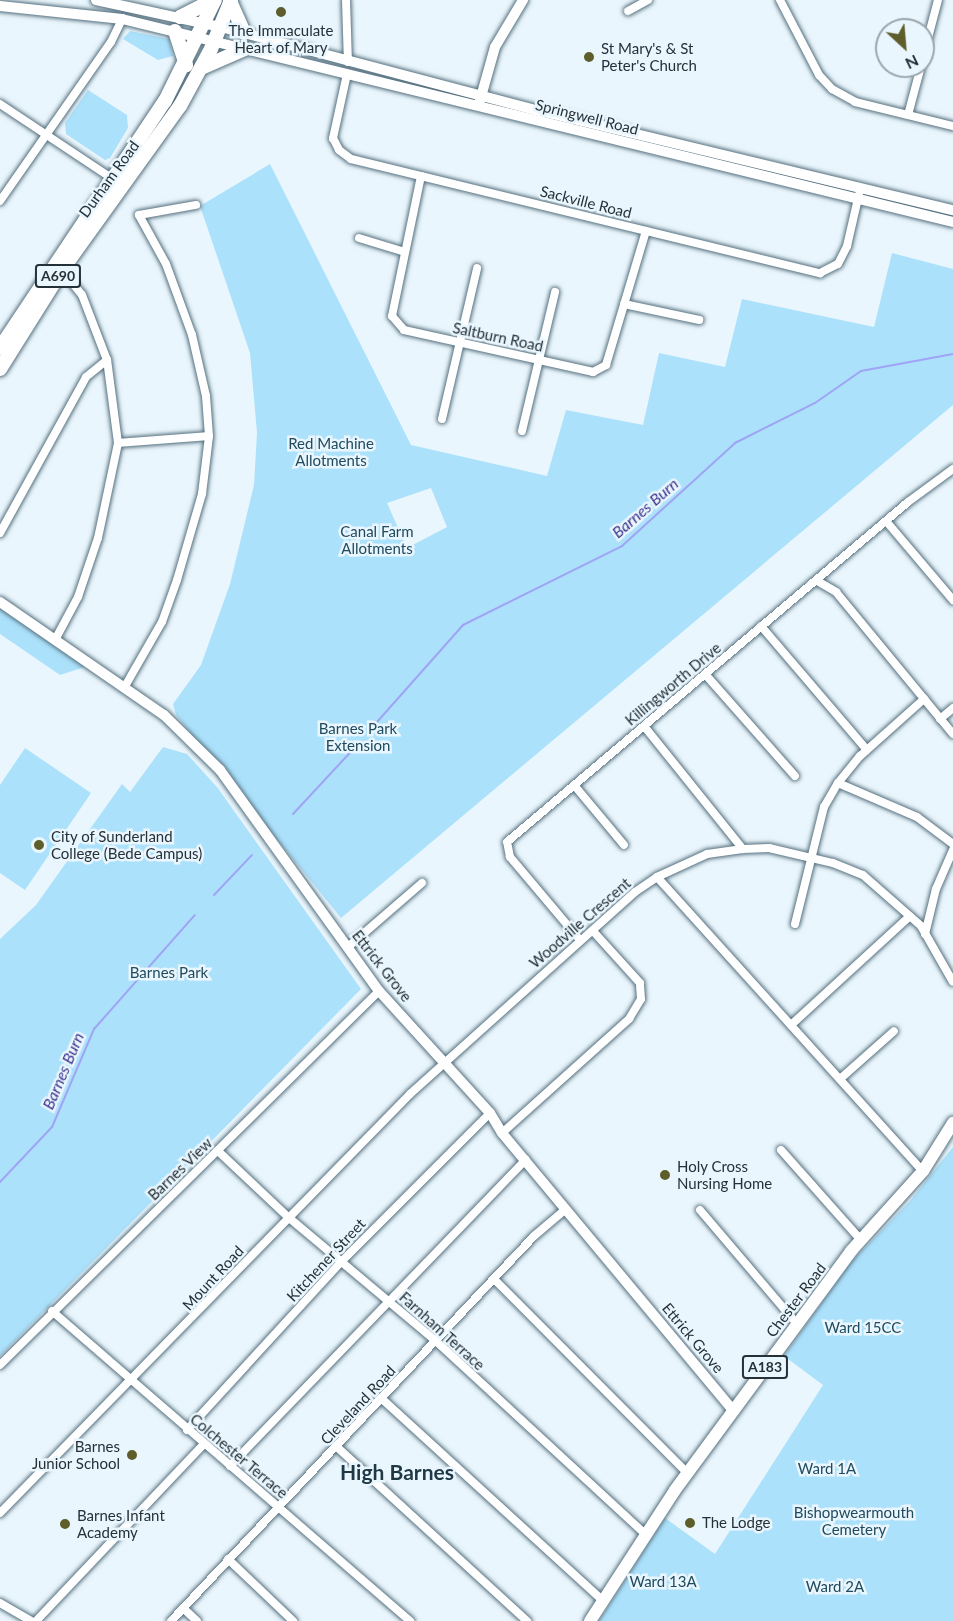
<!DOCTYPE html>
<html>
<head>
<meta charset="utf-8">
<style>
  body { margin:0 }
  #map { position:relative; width:953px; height:1621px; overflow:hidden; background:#eaf6fd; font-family:Lato,sans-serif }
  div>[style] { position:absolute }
  .green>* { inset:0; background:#ace1fc }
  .stream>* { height:2px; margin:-1px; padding:0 1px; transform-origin:1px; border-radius:1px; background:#9fa4f5 }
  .roads { filter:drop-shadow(0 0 2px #55707f) drop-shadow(0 0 2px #55707f) }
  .minor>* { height:8px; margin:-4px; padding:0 4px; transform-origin:4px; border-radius:4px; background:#fff }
  .tertiary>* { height:10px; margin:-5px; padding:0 5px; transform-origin:5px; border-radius:5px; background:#fff }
  .secondary>* { height:10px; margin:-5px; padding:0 5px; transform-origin:5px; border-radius:5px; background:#fff }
  .primary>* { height:12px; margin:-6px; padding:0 6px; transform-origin:6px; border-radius:6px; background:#fff }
  .trunk>* { height:14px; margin:-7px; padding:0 7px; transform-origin:7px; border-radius:7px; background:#fff }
  .dots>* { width:16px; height:16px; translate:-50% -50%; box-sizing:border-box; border:3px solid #eaf6fd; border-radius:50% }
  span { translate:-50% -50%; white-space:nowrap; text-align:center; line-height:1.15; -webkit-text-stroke:5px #eaf6fd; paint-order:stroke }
  .shield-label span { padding:2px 4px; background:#eaf6fd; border:2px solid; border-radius:4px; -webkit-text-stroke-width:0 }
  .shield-label { font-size:14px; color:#253037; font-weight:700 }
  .poi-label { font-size:15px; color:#253037 }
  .left { translate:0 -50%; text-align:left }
  .right { translate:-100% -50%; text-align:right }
  .street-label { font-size:15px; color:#253037 }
  .park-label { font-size:15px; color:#204b5f }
  .water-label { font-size:16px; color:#3c3590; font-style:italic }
  .district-label { font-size:21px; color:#1f3845; font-weight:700 }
  .north { position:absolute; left:875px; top:18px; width:60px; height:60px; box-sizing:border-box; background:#eaf6fd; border:2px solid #9ba7ae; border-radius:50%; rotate:154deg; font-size:16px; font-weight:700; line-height:24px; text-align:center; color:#253037 }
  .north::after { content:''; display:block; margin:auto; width:21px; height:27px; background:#5d5e2b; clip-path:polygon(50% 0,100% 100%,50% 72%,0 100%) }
</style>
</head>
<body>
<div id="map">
  <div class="green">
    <div style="clip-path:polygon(130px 31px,169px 39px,173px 56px,158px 60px,123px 39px)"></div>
    <div style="clip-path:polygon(88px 90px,127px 115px,128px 128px,110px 158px,105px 160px,66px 134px,65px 123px)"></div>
    <div style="clip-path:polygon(evenodd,270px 164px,411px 445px,547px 476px,566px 410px,643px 425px,659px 353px,725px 367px,742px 299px,874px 327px,892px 253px,953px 269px,953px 405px,341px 918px,176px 715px,173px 704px,201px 665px,230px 584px,254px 485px,257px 433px,250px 353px,200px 206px,270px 164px,431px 488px,447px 527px,407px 548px,387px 503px,431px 488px)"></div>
    <div style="clip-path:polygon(0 602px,91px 665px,60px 675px,0 634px)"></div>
    <div style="clip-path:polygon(163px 747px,187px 754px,217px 787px,361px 989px,0 1356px,0 939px,36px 905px,122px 784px,130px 792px)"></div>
    <div style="clip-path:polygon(25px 748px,91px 793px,25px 890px,0 873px,0 785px)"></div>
    <div style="clip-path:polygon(953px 1147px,953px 1621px,599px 1621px,665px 1518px,715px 1554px,823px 1385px,784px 1356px,851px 1262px,910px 1201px)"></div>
  </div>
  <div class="stream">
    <div style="left:377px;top:722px;width:130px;rotate:-48.4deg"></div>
    <div style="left:463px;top:625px;width:178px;rotate:-26.4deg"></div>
    <div style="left:622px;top:546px;width:153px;rotate:-42.3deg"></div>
    <div style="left:735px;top:443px;width:89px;rotate:-26.6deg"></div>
    <div style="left:815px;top:403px;width:56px;rotate:-34.8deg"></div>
    <div style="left:861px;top:371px;width:94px;rotate:-10.5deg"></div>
    <div style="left:293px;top:814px;width:98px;rotate:-47.1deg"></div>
    <div style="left:214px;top:895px;width:55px;rotate:-46.5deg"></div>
    <div style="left:0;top:1182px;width:76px;rotate:-46.6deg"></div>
    <div style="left:52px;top:1127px;width:107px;rotate:-66.8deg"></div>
    <div style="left:94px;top:1029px;width:152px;rotate:-48.5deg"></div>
  </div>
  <div class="roads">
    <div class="minor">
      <div style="left:346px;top:0;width:62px;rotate:88.2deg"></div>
      <div style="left:780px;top:0;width:85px;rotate:62.5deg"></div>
      <div style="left:819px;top:75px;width:19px;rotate:47deg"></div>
      <div style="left:832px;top:89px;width:26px;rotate:29deg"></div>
      <div style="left:855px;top:102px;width:101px;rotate:13.8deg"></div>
      <div style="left:628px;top:11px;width:23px;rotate:-29deg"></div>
      <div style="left:923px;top:57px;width:59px;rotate:-75.3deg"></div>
      <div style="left:347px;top:74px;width:66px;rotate:102.3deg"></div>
      <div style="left:333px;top:138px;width:13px;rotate:63deg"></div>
      <div style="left:339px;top:150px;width:15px;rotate:37deg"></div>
      <div style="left:351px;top:159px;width:483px;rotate:13.7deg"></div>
      <div style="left:820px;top:273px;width:20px;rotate:-27deg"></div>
      <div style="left:838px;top:264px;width:20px;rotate:-63deg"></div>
      <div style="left:847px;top:246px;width:53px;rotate:-77deg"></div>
      <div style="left:0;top:104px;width:136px;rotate:33.6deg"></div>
      <div style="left:908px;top:115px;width:51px;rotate:-75.1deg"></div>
      <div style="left:421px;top:176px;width:143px;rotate:101.7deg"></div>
      <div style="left:392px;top:316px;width:18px;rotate:49deg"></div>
      <div style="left:404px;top:330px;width:194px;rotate:12.5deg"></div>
      <div style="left:593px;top:372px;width:15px;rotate:-28deg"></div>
      <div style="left:606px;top:365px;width:140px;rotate:-73.4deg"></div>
      <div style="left:0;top:201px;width:194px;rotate:-55.1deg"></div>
      <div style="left:111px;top:42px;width:25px;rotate:-64deg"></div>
      <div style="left:359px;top:238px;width:48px;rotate:16.9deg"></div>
      <div style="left:624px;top:304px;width:77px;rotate:12deg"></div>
      <div style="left:442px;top:419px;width:155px;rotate:-76.9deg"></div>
      <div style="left:522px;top:431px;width:143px;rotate:-76.6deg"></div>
      <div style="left:118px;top:443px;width:91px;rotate:-4.4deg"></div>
      <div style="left:886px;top:521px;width:104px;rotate:49.7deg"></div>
      <div style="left:0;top:533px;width:178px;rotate:-61.1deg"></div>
      <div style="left:86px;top:377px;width:27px;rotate:-39deg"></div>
      <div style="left:819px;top:582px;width:20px;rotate:30deg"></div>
      <div style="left:836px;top:592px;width:184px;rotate:50.5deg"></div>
      <div style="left:761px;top:626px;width:163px;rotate:49.5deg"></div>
      <div style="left:55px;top:640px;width:49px;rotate:-61.9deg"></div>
      <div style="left:78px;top:597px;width:62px;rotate:-71.3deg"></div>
      <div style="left:98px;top:538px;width:97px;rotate:-78.1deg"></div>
      <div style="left:118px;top:443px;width:84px;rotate:-97.5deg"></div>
      <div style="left:107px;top:360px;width:70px;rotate:-111deg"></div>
      <div style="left:82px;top:295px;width:32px;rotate:-129deg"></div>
      <div style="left:705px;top:674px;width:136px;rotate:48.6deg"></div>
      <div style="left:124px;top:688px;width:76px;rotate:-60.1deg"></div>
      <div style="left:162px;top:622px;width:45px;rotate:-70.3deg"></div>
      <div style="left:177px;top:580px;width:90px;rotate:-73.8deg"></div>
      <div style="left:202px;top:494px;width:58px;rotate:-83.1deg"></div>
      <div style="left:209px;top:436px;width:40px;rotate:-94.3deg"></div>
      <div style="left:206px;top:396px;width:63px;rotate:-102.9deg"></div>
      <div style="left:192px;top:335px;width:76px;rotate:-110.1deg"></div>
      <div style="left:166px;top:264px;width:56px;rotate:-118.9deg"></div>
      <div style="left:139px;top:215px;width:58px;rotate:-10deg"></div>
      <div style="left:940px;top:719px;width:17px;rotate:-40deg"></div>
      <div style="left:644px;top:726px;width:158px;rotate:51.2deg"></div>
      <div style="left:838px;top:783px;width:86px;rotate:23.3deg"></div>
      <div style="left:917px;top:817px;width:45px;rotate:36.9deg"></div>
      <div style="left:574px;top:785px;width:78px;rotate:50.2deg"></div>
      <div style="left:657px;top:877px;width:396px;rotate:47.9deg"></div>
      <div style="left:795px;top:924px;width:121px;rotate:-76.1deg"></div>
      <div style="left:824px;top:807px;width:28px;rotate:-60deg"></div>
      <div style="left:838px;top:783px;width:35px;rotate:-51deg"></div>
      <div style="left:860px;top:756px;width:86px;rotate:-41.7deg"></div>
      <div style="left:925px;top:934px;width:46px;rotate:-76.3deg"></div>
      <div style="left:936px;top:889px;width:43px;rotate:-66.4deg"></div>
      <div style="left:580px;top:940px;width:109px;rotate:-130.1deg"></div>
      <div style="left:510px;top:857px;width:15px;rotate:-101deg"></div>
      <div style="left:507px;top:842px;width:526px;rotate:-40.29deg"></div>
      <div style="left:908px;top:502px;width:56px;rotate:-36.3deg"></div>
      <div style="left:348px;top:947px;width:98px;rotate:-40.9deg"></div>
      <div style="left:791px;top:1025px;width:161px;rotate:-42.5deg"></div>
      <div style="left:840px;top:1079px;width:72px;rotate:-41.6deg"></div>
      <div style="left:502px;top:1133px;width:171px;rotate:-41.9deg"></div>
      <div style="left:629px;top:1019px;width:23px;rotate:-59deg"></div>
      <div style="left:641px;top:999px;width:16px;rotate:-94deg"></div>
      <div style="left:640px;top:983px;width:70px;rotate:-132.1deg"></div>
      <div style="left:781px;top:1150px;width:120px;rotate:48.4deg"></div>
      <div style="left:218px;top:1151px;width:96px;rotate:43.3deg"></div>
      <div style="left:288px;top:1217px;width:194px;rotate:40deg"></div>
      <div style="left:437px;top:1342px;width:283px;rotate:42.7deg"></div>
      <div style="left:700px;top:1210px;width:151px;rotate:49.6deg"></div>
      <div style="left:494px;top:1279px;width:274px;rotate:45.1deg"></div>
      <div style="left:52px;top:1311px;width:474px;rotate:40.9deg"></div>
      <div style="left:0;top:1365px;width:532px;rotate:-44.62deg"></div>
      <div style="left:381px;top:1398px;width:301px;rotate:42.4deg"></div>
      <div style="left:187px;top:1430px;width:229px;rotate:-47.5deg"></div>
      <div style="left:342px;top:1261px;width:209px;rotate:-45deg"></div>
      <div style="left:337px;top:1447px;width:258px;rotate:42.5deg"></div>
      <div style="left:230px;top:1466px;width:426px;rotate:-46deg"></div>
      <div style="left:0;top:1513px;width:586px;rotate:-45.62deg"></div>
      <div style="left:410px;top:1094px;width:302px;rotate:-41.9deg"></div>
      <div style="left:635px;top:892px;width:27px;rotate:-34deg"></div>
      <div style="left:657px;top:877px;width:55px;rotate:-24.7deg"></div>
      <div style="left:707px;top:854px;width:36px;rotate:-8deg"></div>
      <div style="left:743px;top:849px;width:26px;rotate:-2deg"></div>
      <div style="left:769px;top:848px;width:66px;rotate:13.2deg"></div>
      <div style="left:833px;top:863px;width:32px;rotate:22deg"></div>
      <div style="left:863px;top:875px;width:77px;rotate:41.3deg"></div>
      <div style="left:921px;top:926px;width:64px;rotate:60.3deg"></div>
      <div style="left:228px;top:1559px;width:90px;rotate:43.6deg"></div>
      <div style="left:0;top:1603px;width:36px;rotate:30deg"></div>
      <div style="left:183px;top:1608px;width:19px;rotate:43deg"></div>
      <div style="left:36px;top:1621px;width:244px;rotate:-46.5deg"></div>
      <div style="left:171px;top:1621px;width:529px;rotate:-46.68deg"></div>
      <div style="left:534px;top:1236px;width:42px;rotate:-40.2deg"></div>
    </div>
    <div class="tertiary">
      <div style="left:479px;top:104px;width:59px;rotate:-74.3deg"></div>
      <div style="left:495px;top:47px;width:55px;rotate:-59.2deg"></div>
      <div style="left:0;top:602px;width:199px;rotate:34.6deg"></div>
      <div style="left:164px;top:715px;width:78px;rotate:44.5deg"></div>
      <div style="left:220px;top:770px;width:272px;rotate:54.3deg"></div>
      <div style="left:379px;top:991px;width:165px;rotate:47.7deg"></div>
      <div style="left:490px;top:1113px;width:23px;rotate:59deg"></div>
      <div style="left:502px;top:1133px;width:362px;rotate:50.2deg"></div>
    </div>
    <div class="secondary">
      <div style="left:96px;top:0;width:136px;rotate:12.3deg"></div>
      <div style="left:229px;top:29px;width:326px;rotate:14.8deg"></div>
      <div style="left:544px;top:112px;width:421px;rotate:13.5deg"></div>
      <div style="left:0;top:6px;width:123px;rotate:6.1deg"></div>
      <div style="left:122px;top:19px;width:855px;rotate:13.73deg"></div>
    </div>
    <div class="primary">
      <div style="left:590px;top:1621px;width:156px;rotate:-57deg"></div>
      <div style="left:675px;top:1490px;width:297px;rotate:-53.6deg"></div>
      <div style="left:851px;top:1251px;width:108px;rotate:-48deg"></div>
      <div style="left:923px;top:1171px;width:57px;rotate:-58deg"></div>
    </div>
    <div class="trunk">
      <div style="left:230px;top:1px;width:35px;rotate:66deg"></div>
      <div style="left:180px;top:17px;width:37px;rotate:-27deg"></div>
      <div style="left:175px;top:31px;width:36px;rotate:72deg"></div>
      <div style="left:201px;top:68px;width:48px;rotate:-23.4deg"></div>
      <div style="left:0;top:348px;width:297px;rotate:-56.3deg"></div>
      <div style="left:165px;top:101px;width:113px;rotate:-63.7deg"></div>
      <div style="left:0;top:369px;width:117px;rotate:-57.9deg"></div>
      <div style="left:62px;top:270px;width:202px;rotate:-54.3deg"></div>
      <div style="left:180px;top:106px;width:65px;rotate:-61.5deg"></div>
      <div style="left:211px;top:49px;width:53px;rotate:-67.8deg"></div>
    </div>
  </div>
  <div class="dots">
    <div style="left:281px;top:12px;background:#5d5e2b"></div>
    <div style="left:589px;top:57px;background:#5d5e2b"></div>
    <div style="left:39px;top:845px;background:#5d5e2b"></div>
    <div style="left:665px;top:1175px;background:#5d5e2b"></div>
    <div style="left:132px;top:1455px;background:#5d5e2b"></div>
    <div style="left:690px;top:1523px;background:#5d5e2b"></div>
    <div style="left:65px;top:1524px;background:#5d5e2b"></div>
  </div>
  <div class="shield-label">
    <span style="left:58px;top:276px">A690</span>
    <span style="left:765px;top:1367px">A183</span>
  </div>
  <div class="poi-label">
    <span style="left:281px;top:39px">The Immaculate<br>Heart of Mary</span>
    <span class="left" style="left:601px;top:57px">St Mary's &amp; St<br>Peter's Church</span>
    <span class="left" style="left:51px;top:845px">City of Sunderland<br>College (Bede Campus)</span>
    <span class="left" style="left:677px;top:1175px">Holy Cross<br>Nursing Home</span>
    <span class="right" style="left:120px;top:1455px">Barnes<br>Junior School</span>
    <span class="left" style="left:77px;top:1524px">Barnes Infant<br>Academy</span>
    <span class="left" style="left:702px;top:1523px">The Lodge</span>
  </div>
  <div class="street-label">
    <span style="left:587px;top:117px;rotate:14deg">Springwell Road</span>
    <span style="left:109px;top:179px;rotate:-54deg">Durham Road</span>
    <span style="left:586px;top:202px;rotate:14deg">Sackville Road</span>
    <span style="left:498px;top:337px;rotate:12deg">Saltburn Road</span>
    <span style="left:673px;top:684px;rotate:-40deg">Killingworth Drive</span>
    <span style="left:580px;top:923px;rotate:-41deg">Woodville Crescent</span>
    <span style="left:382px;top:966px;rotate:52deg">Ettrick Grove</span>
    <span style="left:180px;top:1169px;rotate:-44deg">Barnes View</span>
    <span style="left:326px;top:1260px;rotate:-47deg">Kitchener Street</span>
    <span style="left:213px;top:1278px;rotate:-47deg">Mount Road</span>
    <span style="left:796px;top:1300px;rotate:-53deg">Chester Road</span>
    <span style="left:442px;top:1331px;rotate:42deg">Farnham Terrace</span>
    <span style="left:693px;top:1338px;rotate:50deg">Ettrick Grove</span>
    <span style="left:358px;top:1405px;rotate:-47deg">Cleveland Road</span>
    <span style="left:239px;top:1456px;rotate:40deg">Colchester Terrace</span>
  </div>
  <div class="park-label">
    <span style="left:331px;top:452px">Red Machine<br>Allotments</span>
    <span style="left:377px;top:540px">Canal Farm<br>Allotments</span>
    <span style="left:358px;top:737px">Barnes Park<br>Extension</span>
    <span style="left:169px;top:973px">Barnes Park</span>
    <span style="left:863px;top:1328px">Ward 15CC</span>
    <span style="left:827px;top:1469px">Ward 1A</span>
    <span style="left:854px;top:1521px">Bishopwearmouth<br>Cemetery</span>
    <span style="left:663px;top:1582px">Ward 13A</span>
    <span style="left:835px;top:1587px">Ward 2A</span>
  </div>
  <div class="water-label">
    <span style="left:645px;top:508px;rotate:-41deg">Barnes Burn</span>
    <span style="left:63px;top:1071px;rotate:-67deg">Barnes Burn</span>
  </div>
  <div class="district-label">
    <span style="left:397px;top:1472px">High Barnes</span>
  </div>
  <div class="north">N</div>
</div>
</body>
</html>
